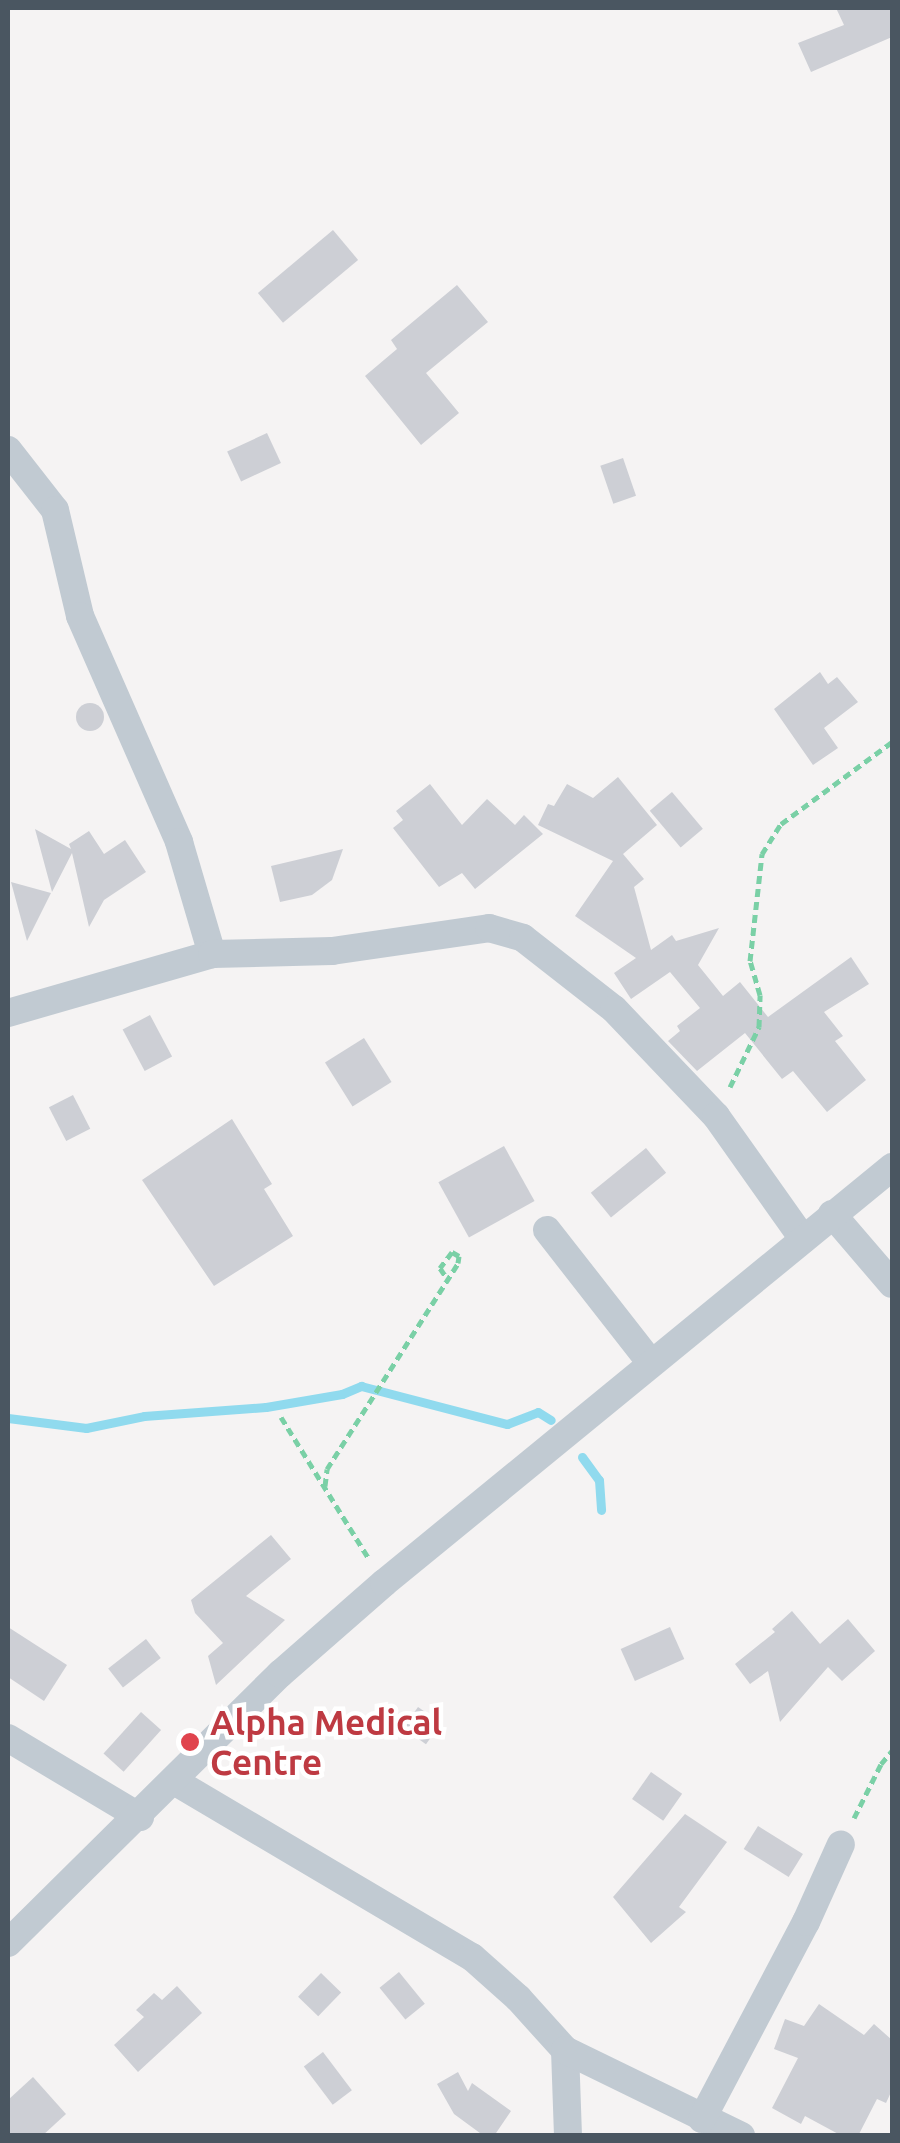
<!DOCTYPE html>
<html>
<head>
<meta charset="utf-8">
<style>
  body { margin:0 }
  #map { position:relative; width:900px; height:2143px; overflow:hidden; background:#f5f3f3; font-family:Ubuntu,sans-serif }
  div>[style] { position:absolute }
  .stream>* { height:9px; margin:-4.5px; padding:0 4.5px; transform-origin:4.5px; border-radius:4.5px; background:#90daee }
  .building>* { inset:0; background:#cdcfd5; transform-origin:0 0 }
  .round { border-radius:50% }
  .path>* { height:5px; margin-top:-2.5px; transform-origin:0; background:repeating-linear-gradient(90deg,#7ad0a6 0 8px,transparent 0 13px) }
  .minor>* { height:28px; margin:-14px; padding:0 14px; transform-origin:14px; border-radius:14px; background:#c1cad2 }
  .dots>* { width:28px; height:28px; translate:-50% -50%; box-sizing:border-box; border:5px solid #fff; border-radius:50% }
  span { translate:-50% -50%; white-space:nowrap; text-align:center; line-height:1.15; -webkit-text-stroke:9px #fff; paint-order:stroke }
  .health-label { font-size:35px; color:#be3a42; font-weight:700 }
  .left { translate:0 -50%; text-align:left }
  .frame { position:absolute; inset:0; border:10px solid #4a5661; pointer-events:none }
</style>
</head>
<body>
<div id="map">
  <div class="stream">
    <div style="left:8px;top:1418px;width:79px;rotate:7.3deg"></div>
    <div style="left:86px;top:1428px;width:59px;rotate:-11.7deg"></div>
    <div style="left:144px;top:1416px;width:122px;rotate:-4.2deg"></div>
    <div style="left:266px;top:1407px;width:77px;rotate:-9.7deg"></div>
    <div style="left:342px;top:1394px;width:21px;rotate:-23deg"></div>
    <div style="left:361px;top:1386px;width:151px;rotate:14.6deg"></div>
    <div style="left:507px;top:1424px;width:33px;rotate:-21deg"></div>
    <div style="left:538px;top:1412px;width:15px;rotate:32deg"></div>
    <div style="left:582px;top:1457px;width:29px;rotate:54deg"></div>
    <div style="left:599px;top:1480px;width:30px;rotate:86deg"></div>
  </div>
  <div class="building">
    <div style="clip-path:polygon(836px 8px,892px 8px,892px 37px,811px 72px,798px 43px,844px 25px)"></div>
    <div style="left:333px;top:230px;width:39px;height:98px;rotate:50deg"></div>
    <div style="clip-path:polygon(457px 285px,488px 322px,426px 373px,459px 413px,421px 445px,365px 376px,397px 349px,391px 340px)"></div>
    <div style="left:267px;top:433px;width:33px;height:44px;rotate:65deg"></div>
    <div style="left:623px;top:458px;width:40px;height:24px;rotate:71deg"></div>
    <div style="clip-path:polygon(820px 672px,828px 684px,837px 677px,858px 702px,824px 728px,838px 748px,813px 765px,774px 709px)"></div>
    <div class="round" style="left:76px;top:703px;width:28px;height:28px"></div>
    <div style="clip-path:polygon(618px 777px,657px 825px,623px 854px,644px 879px,634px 887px,651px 950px,672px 935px,676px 941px,719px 928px,698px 965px,723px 996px,740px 982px,768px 1017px,851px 957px,869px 984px,824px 1012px,843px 1036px,835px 1041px,866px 1080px,827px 1112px,793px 1071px,782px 1079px,745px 1033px,697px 1071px,668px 1041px,680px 1031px,677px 1026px,700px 1008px,670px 972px,631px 999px,614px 973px,636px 958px,575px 916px,613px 861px,538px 825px,548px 804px,554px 806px,567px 784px,593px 798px)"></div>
    <div style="clip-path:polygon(430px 784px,462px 825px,487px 799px,515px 825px,524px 815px,543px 834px,475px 889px,462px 873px,439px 887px,393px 828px,403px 820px,396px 811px)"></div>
    <div style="left:672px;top:792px;width:48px;height:29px;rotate:50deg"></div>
    <div style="clip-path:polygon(35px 829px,71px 849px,69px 844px,89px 831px,104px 854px,125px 840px,146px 872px,104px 900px,89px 927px,72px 853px,52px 892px)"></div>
    <div style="clip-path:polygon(343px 849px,332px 880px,312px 895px,280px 902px,271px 866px)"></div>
    <div style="clip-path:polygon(11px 882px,51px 893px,27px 941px)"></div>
    <div style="left:150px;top:1015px;width:47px;height:31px;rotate:62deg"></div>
    <div style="left:364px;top:1038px;width:52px;height:46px;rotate:58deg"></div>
    <div style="left:73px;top:1095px;width:38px;height:27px;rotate:63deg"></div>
    <div style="clip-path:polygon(232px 1119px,272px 1184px,264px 1189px,293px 1236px,214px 1286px,142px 1180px)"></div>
    <div style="left:504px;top:1146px;width:63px;height:75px;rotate:61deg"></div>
    <div style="left:646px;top:1148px;width:32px;height:71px;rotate:51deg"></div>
    <div style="clip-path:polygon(271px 1535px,291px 1559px,246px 1596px,285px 1620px,216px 1685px,208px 1656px,223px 1643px,195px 1613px,191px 1600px)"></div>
    <div style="clip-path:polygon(792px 1611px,820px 1644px,848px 1619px,875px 1651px,842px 1681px,828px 1667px,780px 1722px,768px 1671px,750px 1684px,735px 1664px,775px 1632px,772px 1629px)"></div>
    <div style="clip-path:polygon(8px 1627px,67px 1665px,44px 1701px,8px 1677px)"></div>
    <div style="left:670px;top:1627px;width:35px;height:54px;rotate:66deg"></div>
    <div style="left:146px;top:1639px;width:24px;height:48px;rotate:52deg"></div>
    <div style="left:418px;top:1707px;width:28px;height:26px;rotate:35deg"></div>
    <div style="left:141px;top:1712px;width:27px;height:56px;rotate:42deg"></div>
    <div style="left:651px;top:1772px;width:38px;height:33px;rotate:35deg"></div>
    <div style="clip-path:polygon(685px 1814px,727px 1842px,679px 1907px,686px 1912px,651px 1943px,613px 1897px)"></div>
    <div style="left:758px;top:1826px;width:53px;height:27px;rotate:32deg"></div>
    <div style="left:399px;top:1972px;width:41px;height:25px;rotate:51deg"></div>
    <div style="left:321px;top:1973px;width:28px;height:33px;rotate:44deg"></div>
    <div style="clip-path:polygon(177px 1986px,202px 2013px,138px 2072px,114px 2045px,144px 2017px,136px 2010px,154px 1993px,162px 2000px)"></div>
    <div style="clip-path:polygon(819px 2004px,864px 2035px,874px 2024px,892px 2040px,892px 2090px,886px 2103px,877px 2099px,858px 2136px,842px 2136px,805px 2116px,801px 2124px,772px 2108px,798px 2058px,774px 2049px,785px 2019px,804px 2026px)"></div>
    <div style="left:323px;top:2052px;width:48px;height:24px;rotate:53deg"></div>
    <div style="clip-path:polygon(458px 2072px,468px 2091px,472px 2083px,511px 2111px,494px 2136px,484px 2136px,454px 2114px,437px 2084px)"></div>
    <div style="clip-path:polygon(33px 2077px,66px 2114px,42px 2136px,8px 2136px,8px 2100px)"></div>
  </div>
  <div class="path">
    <div style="left:730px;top:1087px;width:67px;rotate:-64.2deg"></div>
    <div style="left:759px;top:1027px;width:32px;rotate:-88deg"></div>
    <div style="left:760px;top:995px;width:35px;rotate:-106deg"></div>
    <div style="left:750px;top:961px;width:108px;rotate:-83.6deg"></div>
    <div style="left:762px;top:854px;width:36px;rotate:-58deg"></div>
    <div style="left:781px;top:824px;width:138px;rotate:-36.5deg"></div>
    <div style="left:281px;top:1417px;width:167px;rotate:58.2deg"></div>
    <div style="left:325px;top:1486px;width:17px;rotate:-83deg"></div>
    <div style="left:327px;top:1469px;width:244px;rotate:-57.5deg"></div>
    <div style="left:458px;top:1263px;width:7px;rotate:-82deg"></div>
    <div style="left:459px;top:1256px;width:8px;rotate:-150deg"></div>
    <div style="left:452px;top:1252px;width:20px;rotate:127deg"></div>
    <div style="left:440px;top:1268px;width:11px;rotate:56deg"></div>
    <div style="left:854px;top:1818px;width:60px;rotate:-63.4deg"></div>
    <div style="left:881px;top:1764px;width:17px;rotate:-50deg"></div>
  </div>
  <div class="minor">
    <div style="left:8px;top:450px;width:76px;rotate:51.9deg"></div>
    <div style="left:55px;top:510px;width:109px;rotate:76.7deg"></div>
    <div style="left:80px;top:616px;width:247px;rotate:66.3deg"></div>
    <div style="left:179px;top:842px;width:117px;rotate:73.6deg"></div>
    <div style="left:8px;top:1013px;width:212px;rotate:-16.1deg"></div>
    <div style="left:212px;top:954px;width:120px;rotate:-1.4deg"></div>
    <div style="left:332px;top:951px;width:159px;rotate:-8.3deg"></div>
    <div style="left:489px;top:928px;width:35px;rotate:16deg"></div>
    <div style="left:523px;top:938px;width:115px;rotate:38deg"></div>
    <div style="left:614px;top:1009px;width:148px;rotate:46.4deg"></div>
    <div style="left:716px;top:1116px;width:151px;rotate:54.7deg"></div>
    <div style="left:832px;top:1214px;width:92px;rotate:49.4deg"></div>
    <div style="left:547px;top:1230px;width:169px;rotate:52deg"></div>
    <div style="left:8px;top:1738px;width:154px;rotate:30.9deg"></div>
    <div style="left:174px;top:1781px;width:346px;rotate:30.6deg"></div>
    <div style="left:472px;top:1957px;width:62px;rotate:41.7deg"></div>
    <div style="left:518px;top:1998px;width:70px;rotate:47.9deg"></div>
    <div style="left:565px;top:2050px;width:86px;rotate:88deg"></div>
    <div style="left:8px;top:1943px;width:383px;rotate:-44.7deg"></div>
    <div style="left:280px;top:1674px;width:138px;rotate:-41.2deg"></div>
    <div style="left:384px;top:1583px;width:657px;rotate:-39.31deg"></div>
    <div style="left:565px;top:2050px;width:196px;rotate:26deg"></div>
    <div style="left:702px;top:2119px;width:223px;rotate:-62.2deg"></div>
    <div style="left:806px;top:1922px;width:85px;rotate:-65.8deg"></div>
  </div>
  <div class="dots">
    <div style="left:190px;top:1742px;background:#e0444e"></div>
  </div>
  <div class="health-label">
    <span class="left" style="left:210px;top:1742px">Alpha Medical<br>Centre</span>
  </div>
  <div class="frame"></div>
</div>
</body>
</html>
